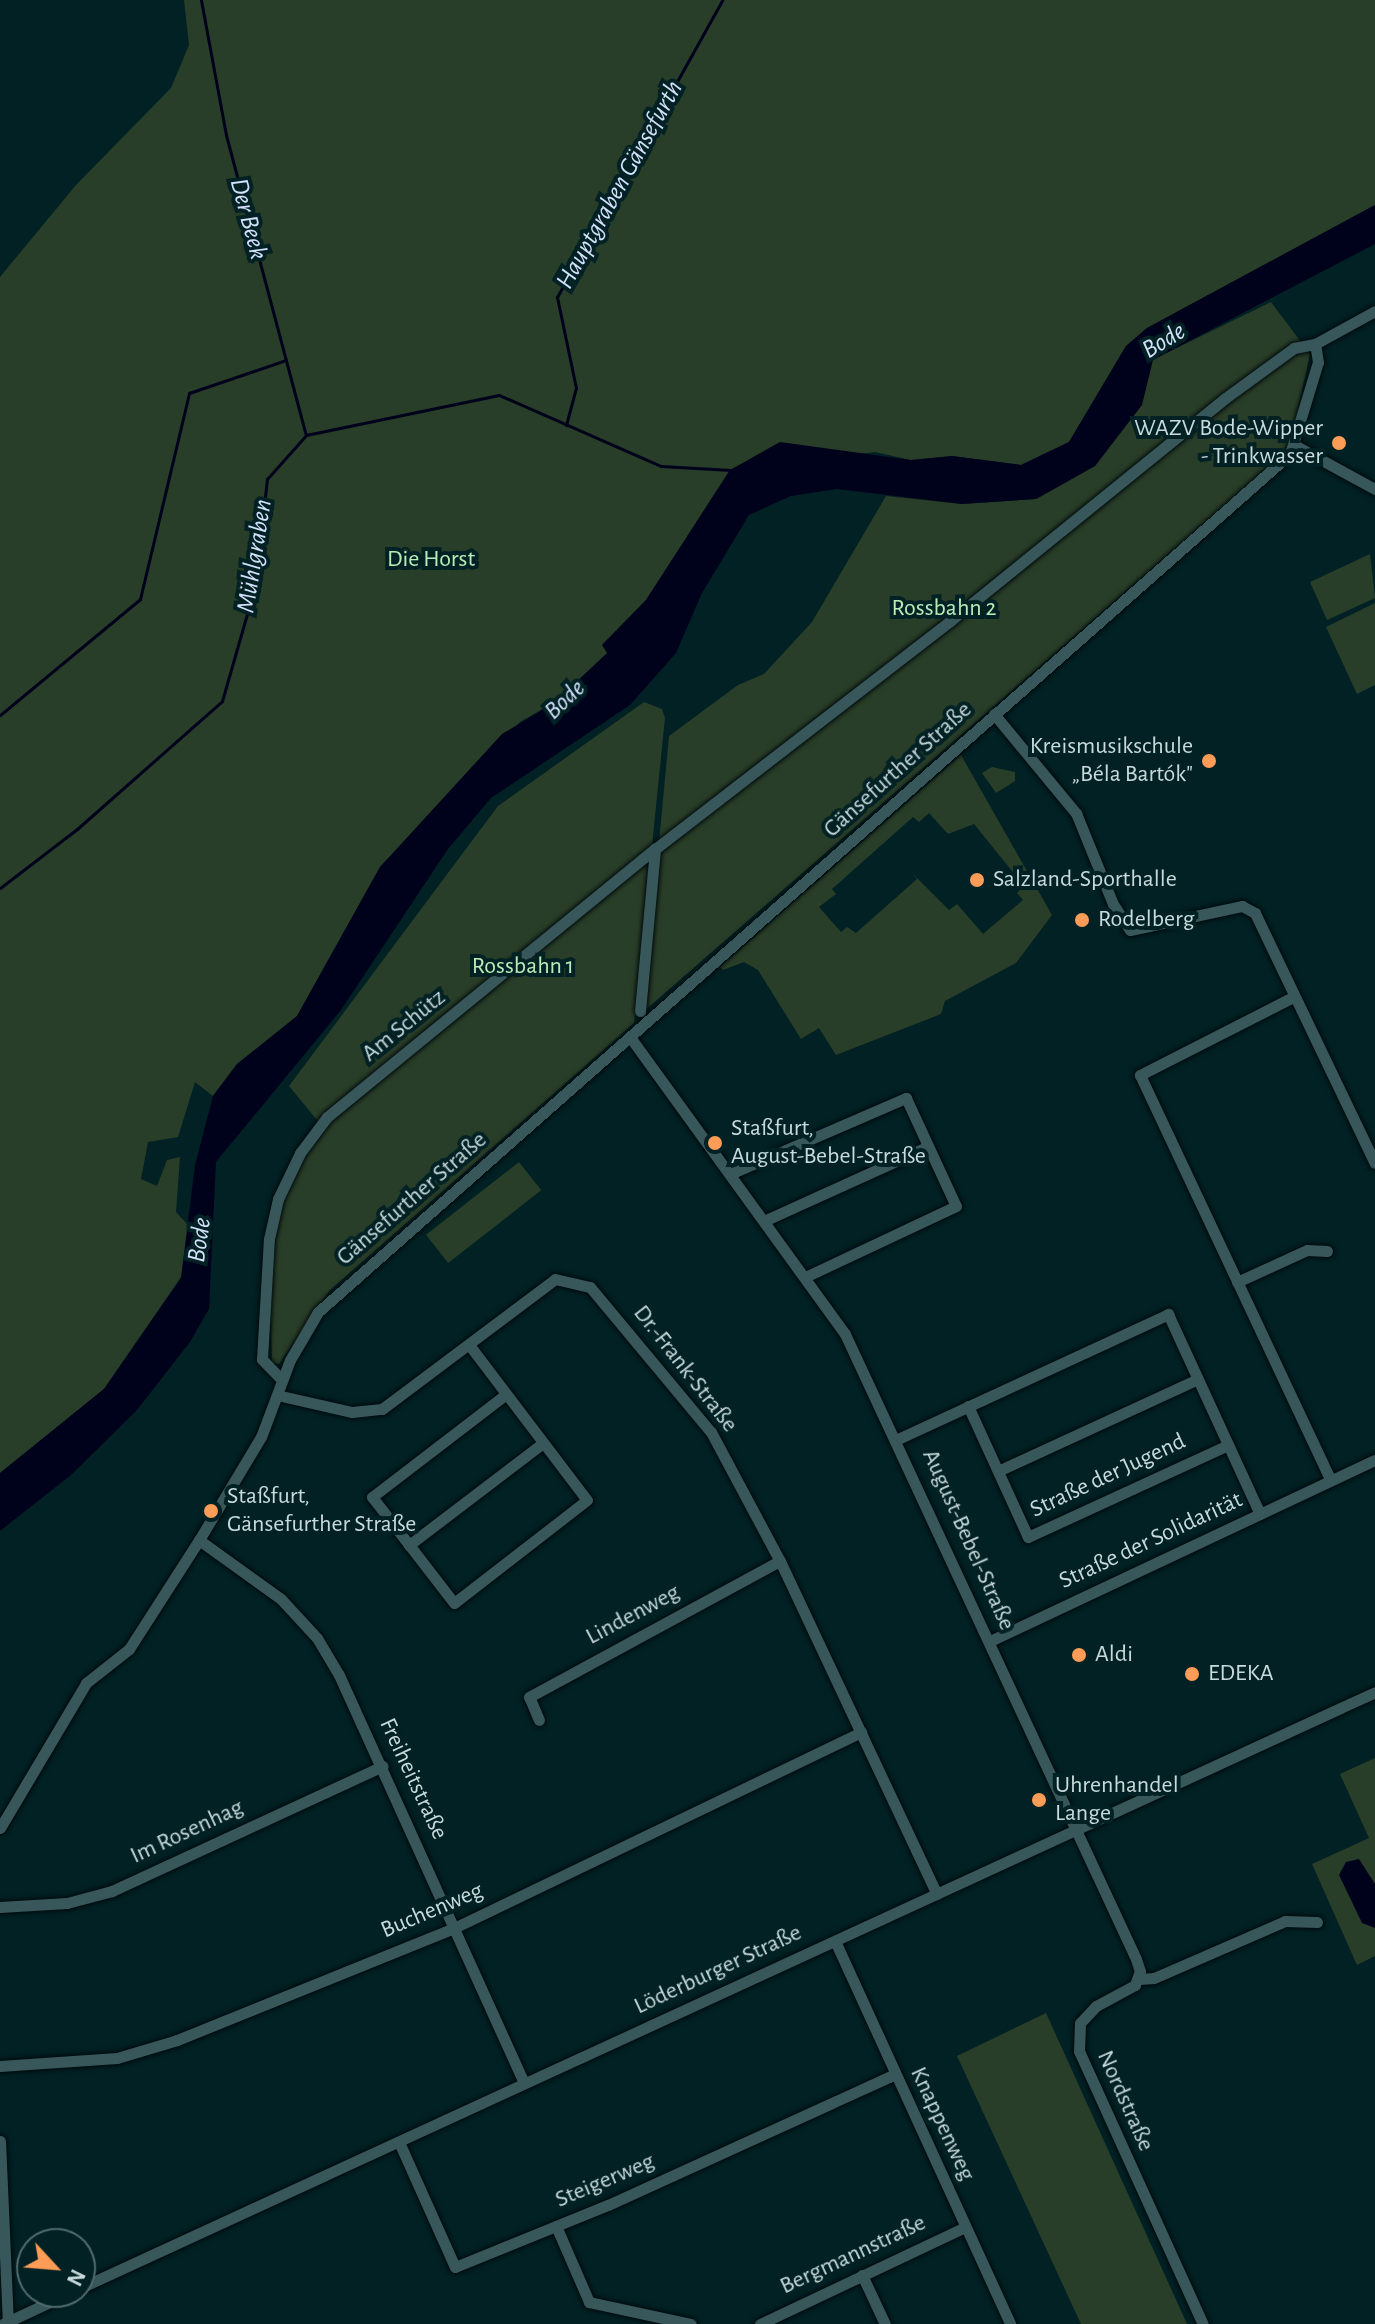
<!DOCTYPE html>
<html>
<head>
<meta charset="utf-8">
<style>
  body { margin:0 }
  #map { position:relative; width:1375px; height:2324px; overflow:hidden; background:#012124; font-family:"Alegreya Sans",sans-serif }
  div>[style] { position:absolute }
  .green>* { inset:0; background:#293e28; transform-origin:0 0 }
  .water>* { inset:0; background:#00021b }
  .stream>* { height:3px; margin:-1.5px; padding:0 1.5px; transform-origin:1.5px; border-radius:1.5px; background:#00021b }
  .roads { filter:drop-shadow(0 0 2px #000a0c) drop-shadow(0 0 2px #000a0c) }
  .minor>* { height:11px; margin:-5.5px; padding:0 5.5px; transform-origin:5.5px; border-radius:5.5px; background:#38575b }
  .dots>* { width:22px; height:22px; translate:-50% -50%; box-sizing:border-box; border:4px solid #012124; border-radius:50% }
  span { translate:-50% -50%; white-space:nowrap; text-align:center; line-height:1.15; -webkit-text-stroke:8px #012124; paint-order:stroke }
  .poi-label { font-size:24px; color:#c8dadc }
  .right { translate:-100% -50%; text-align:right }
  .left { translate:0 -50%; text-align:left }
  .park-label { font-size:24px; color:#b8edb7 }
  .street-label { font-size:24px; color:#c8dadc }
  .water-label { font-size:26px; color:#d4e1fa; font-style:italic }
  .north { position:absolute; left:16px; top:2228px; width:80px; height:80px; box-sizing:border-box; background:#012124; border:2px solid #516b6e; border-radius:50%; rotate:116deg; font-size:22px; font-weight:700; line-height:32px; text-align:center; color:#c8dadc }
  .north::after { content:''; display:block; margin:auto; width:28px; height:36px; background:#fd9c56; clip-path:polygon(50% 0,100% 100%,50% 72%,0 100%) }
</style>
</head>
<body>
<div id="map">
  <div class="green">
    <div style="clip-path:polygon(184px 0,1375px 0,1375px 205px,1147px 328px,1126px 346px,1069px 442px,1021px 465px,952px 456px,911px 460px,875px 452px,730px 470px,646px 600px,602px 645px,608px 653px,555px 702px,520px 722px,380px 867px,297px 1016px,237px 1064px,213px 1096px,195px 1082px,178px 1137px,148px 1142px,141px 1179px,157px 1186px,167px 1160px,180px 1157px,176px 1212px,189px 1226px,181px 1277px,104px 1389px,0 1473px,0 277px,76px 185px,171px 88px,189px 45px)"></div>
    <div style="clip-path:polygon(1271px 302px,1310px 354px,1289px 449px,643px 1012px,669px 736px,738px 685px,764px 674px,812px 622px,886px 496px,962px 504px,1036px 499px,1095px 466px,1141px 405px,1152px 360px)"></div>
    <div style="clip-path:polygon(1370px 554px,1375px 598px,1327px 620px,1310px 582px)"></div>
    <div style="clip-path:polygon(1375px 603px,1375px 685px,1357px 694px,1326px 627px)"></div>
    <div style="clip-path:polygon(644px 702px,662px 709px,665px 718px,634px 1023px,329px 1291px,279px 1364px,272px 1363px,270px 1280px,281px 1204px,301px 1155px,322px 1126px,289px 1086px,498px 806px)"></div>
    <div style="clip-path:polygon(evenodd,961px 755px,1052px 915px,1016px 963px,945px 1001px,941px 1014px,836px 1055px,819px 1028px,801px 1039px,758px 970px,744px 962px,723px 970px,720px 967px,961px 755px,929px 813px,948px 834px,974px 824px,1024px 886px,1017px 893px,1023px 900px,983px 934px,957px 904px,949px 910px,912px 873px,917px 879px,856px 933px,847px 927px,841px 932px,819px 907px,836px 894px,832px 889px,913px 817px,919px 822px,929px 813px)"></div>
    <div style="clip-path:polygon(992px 767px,1015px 772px,1015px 781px,996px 793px,982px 773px)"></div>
    <div style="left:519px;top:1162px;width:36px;height:118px;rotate:52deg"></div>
    <div style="clip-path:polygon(1375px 1758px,1375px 1956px,1357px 1965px,1312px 1864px,1369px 1838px,1340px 1774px)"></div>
    <div style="clip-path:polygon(1046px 2013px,1182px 2313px,1187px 2324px,1081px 2324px,957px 2056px)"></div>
  </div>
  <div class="water">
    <div style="clip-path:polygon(1375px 205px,1375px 244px,1153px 360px,1142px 405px,1095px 466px,1036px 499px,962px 504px,837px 489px,791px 496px,749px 515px,702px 593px,676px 653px,630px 705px,491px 798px,448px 849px,341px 1010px,216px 1162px,209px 1309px,190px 1342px,137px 1410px,71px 1475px,0 1531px,0 1473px,104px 1389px,181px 1278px,195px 1165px,213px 1096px,237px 1064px,297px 1016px,380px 867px,502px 734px,555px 702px,607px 653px,602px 645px,646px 600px,730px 470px,780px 442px,911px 460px,952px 456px,1021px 465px,1069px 442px,1126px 346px,1147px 328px)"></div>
    <div style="clip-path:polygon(1359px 1859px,1375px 1884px,1375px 1928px,1362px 1923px,1339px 1875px,1346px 1862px)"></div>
  </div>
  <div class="stream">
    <div style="left:201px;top:0;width:137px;rotate:79.5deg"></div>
    <div style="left:226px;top:135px;width:310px;rotate:75.1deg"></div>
    <div style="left:566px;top:425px;width:38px;rotate:-75deg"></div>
    <div style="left:576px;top:388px;width:93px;rotate:-101.8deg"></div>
    <div style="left:557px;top:297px;width:340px;rotate:-60.9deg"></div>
    <div style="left:0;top:715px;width:182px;rotate:-39.6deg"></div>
    <div style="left:140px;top:599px;width:212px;rotate:-76.6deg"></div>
    <div style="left:189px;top:393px;width:102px;rotate:-18.8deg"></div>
    <div style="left:0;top:888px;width:97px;rotate:-37.5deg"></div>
    <div style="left:77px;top:829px;width:193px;rotate:-41.4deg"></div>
    <div style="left:222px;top:701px;width:120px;rotate:-74deg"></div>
    <div style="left:255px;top:586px;width:108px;rotate:-83.6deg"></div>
    <div style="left:267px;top:479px;width:59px;rotate:-48.4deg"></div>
    <div style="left:306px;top:435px;width:197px;rotate:-11.7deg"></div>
    <div style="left:499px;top:395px;width:177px;rotate:23.7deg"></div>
    <div style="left:661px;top:466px;width:70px;rotate:3.3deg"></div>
  </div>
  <div class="roads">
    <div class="minor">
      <div style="left:1296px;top:446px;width:90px;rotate:28.6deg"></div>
      <div style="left:994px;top:714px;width:129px;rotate:50.4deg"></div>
      <div style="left:1076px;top:813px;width:98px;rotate:67.9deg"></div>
      <div style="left:1113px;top:904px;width:31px;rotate:57deg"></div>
      <div style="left:1130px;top:930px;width:115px;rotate:-12.1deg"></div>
      <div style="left:1242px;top:906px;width:15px;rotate:28deg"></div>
      <div style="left:1255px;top:913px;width:277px;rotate:64.4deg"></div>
      <div style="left:1293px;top:997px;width:172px;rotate:153deg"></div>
      <div style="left:1140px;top:1075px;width:448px;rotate:64.8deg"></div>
      <div style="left:640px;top:1011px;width:163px;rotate:-84.7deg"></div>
      <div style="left:630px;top:1037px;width:367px;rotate:54.1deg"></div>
      <div style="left:845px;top:1334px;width:689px;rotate:65.03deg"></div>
      <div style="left:1136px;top:1959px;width:13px;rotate:72deg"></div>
      <div style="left:1140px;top:1971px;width:15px;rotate:110deg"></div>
      <div style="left:1135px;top:1985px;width:44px;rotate:151.7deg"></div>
      <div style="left:1096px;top:2006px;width:23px;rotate:133deg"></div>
      <div style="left:1080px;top:2023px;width:28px;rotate:92deg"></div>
      <div style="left:1079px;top:2051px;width:300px;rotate:65.6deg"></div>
      <div style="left:730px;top:1174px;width:192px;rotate:-23.4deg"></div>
      <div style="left:906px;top:1098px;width:119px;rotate:65.2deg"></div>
      <div style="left:956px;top:1206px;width:167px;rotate:154.8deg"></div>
      <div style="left:766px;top:1220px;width:177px;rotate:-24.4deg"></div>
      <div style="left:1237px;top:1282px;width:77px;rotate:-24.6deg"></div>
      <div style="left:1307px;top:1250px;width:20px;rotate:3deg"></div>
      <div style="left:470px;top:1346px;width:193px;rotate:52.8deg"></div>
      <div style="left:587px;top:1500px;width:168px;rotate:142.2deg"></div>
      <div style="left:454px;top:1603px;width:134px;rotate:-127.7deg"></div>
      <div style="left:372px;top:1497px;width:169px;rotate:-37.5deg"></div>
      <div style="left:282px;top:1380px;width:29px;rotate:-134deg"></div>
      <div style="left:262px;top:1359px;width:120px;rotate:-86.7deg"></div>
      <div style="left:269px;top:1239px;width:41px;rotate:-77.3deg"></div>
      <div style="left:278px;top:1199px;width:51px;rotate:-64.4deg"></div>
      <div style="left:300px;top:1153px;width:45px;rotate:-53.1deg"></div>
      <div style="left:327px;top:1117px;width:424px;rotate:-39.3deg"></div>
      <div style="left:655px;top:849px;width:373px;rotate:-37.7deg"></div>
      <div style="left:950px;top:621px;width:353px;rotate:-39deg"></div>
      <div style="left:1224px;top:399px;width:87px;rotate:-36.1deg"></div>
      <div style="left:1294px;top:348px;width:21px;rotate:-11deg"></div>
      <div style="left:1315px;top:344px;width:68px;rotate:-28.8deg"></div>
      <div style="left:277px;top:1395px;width:77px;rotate:12.8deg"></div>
      <div style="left:352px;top:1412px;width:30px;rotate:-6deg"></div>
      <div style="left:382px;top:1409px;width:216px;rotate:-36.9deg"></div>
      <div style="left:555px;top:1279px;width:36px;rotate:13deg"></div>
      <div style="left:590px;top:1287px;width:189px;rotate:50.2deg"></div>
      <div style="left:711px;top:1432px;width:146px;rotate:61.9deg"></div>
      <div style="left:780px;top:1561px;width:368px;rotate:64.8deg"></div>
      <div style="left:968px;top:1406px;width:144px;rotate:65.4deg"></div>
      <div style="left:1028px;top:1537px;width:220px;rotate:-24.7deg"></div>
      <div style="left:898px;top:1439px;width:298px;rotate:-24.8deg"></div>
      <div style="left:1168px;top:1314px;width:220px;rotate:65.3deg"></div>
      <div style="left:998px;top:1471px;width:220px;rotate:-24.7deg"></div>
      <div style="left:199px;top:1540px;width:101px;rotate:35.7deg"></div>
      <div style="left:281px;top:1599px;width:53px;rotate:47.3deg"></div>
      <div style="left:317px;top:1638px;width:43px;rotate:59.3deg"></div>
      <div style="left:339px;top:1675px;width:448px;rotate:65.6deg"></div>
      <div style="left:409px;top:1545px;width:168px;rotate:-37.3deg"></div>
      <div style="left:990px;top:1641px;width:425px;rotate:-25.2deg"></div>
      <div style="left:539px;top:1720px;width:25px;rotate:-113deg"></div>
      <div style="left:529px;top:1697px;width:285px;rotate:-28.5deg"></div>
      <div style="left:0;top:1828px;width:169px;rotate:-59.3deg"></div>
      <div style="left:86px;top:1683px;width:55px;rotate:-38.3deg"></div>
      <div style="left:129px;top:1649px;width:130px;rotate:-57.3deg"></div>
      <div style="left:199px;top:1540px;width:120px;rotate:-59deg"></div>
      <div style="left:261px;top:1437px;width:82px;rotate:-69.4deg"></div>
      <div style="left:290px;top:1360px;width:56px;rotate:-59.7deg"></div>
      <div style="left:318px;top:1312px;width:1297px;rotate:-41.44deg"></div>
      <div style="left:1290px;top:454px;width:96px;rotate:-73.1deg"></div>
      <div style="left:1318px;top:362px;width:18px;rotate:-99deg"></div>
      <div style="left:0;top:1907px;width:67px;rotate:-3.4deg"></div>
      <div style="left:67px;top:1903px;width:47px;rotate:-14.9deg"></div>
      <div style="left:112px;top:1891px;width:298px;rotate:-24.8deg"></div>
      <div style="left:835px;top:1941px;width:421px;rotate:65.4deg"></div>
      <div style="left:1139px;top:1979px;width:15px;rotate:-4deg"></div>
      <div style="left:1154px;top:1978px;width:143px;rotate:-23.5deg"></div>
      <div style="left:1285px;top:1921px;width:32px;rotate:2deg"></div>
      <div style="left:0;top:2066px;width:117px;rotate:-3.9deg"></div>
      <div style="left:117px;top:2058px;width:63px;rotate:-16.7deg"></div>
      <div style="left:177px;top:2040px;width:299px;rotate:-22deg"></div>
      <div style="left:454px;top:1928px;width:452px;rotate:-25.7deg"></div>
      <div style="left:0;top:2141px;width:180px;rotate:87.5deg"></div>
      <div style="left:399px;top:2142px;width:137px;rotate:65.9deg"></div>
      <div style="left:455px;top:2267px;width:165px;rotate:-22.1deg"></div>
      <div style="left:608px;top:2205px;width:315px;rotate:-24.5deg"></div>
      <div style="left:556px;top:2226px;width:83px;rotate:66.5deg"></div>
      <div style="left:589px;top:2302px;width:104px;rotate:12.2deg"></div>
      <div style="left:862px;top:2275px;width:54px;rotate:64.9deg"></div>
      <div style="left:80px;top:2288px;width:1426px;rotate:-24.71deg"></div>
      <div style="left:3px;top:2324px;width:75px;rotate:-25.2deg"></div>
      <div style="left:760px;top:2324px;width:227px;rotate:-25.3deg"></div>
    </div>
  </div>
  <div class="dots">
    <div style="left:1339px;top:443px;background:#fd9c56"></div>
    <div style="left:1209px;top:761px;background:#fd9c56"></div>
    <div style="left:977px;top:880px;background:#fd9c56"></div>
    <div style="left:1082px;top:920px;background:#fd9c56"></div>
    <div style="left:715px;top:1143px;background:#fd9c56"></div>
    <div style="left:211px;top:1511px;background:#fd9c56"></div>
    <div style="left:1079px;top:1655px;background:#fd9c56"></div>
    <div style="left:1192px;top:1674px;background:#fd9c56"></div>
    <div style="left:1039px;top:1800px;background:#fd9c56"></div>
  </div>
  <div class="poi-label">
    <span class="right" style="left:1323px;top:443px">WAZV Bode-Wipper<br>- Trinkwasser</span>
    <span class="right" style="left:1193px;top:761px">Kreismusikschule<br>„Béla Bartók"</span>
    <span class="left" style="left:993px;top:880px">Salzland-Sporthalle</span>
    <span class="left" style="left:1098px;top:920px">Rodelberg</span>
    <span class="left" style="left:731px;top:1143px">Staßfurt,<br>August-Bebel-Straße</span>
    <span class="left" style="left:227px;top:1511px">Staßfurt,<br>Gänsefurther Straße</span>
    <span class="left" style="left:1095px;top:1655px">Aldi</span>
    <span class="left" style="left:1208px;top:1674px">EDEKA</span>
    <span class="left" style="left:1055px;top:1800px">Uhrenhandel<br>Lange</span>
  </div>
  <div class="park-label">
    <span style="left:431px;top:560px">Die Horst</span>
    <span style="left:944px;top:609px">Rossbahn 2</span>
    <span style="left:523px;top:967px">Rossbahn 1</span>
  </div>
  <div class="street-label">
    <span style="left:898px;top:770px;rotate:-42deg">Gänsefurther Straße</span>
    <span style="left:404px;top:1026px;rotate:-39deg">Am Schütz</span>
    <span style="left:412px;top:1199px;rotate:-41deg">Gänsefurther Straße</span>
    <span style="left:685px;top:1369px;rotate:52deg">Dr.-Frank-Straße</span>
    <span style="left:1108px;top:1476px;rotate:-25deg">Straße der Jugend</span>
    <span style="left:968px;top:1540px;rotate:66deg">August-Bebel-Straße</span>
    <span style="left:1151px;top:1541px;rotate:-25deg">Straße der Solidarität</span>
    <span style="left:633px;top:1615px;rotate:-28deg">Lindenweg</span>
    <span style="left:413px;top:1779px;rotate:65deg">Freiheitstraße</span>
    <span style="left:187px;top:1832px;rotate:-25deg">Im Rosenhag</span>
    <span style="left:432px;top:1911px;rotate:-23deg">Buchenweg</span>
    <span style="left:718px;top:1970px;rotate:-25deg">Löderburger Straße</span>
    <span style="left:1125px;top:2101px;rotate:66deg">Nordstraße</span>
    <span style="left:942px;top:2124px;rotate:65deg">Knappenweg</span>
    <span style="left:605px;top:2181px;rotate:-23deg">Steigerweg</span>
    <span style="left:853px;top:2255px;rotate:-25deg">Bergmannstraße</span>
  </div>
  <div class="water-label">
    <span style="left:620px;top:185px;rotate:-61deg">Hauptgraben Gänsefurth</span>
    <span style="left:248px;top:219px;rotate:75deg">Der Beek</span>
    <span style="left:1164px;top:341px;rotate:-31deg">Bode</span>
    <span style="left:255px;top:556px;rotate:-81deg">Mühlgraben</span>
    <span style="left:565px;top:700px;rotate:-43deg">Bode</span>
    <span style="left:200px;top:1240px;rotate:-82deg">Bode</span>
  </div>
  <div class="north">N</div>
</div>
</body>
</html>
